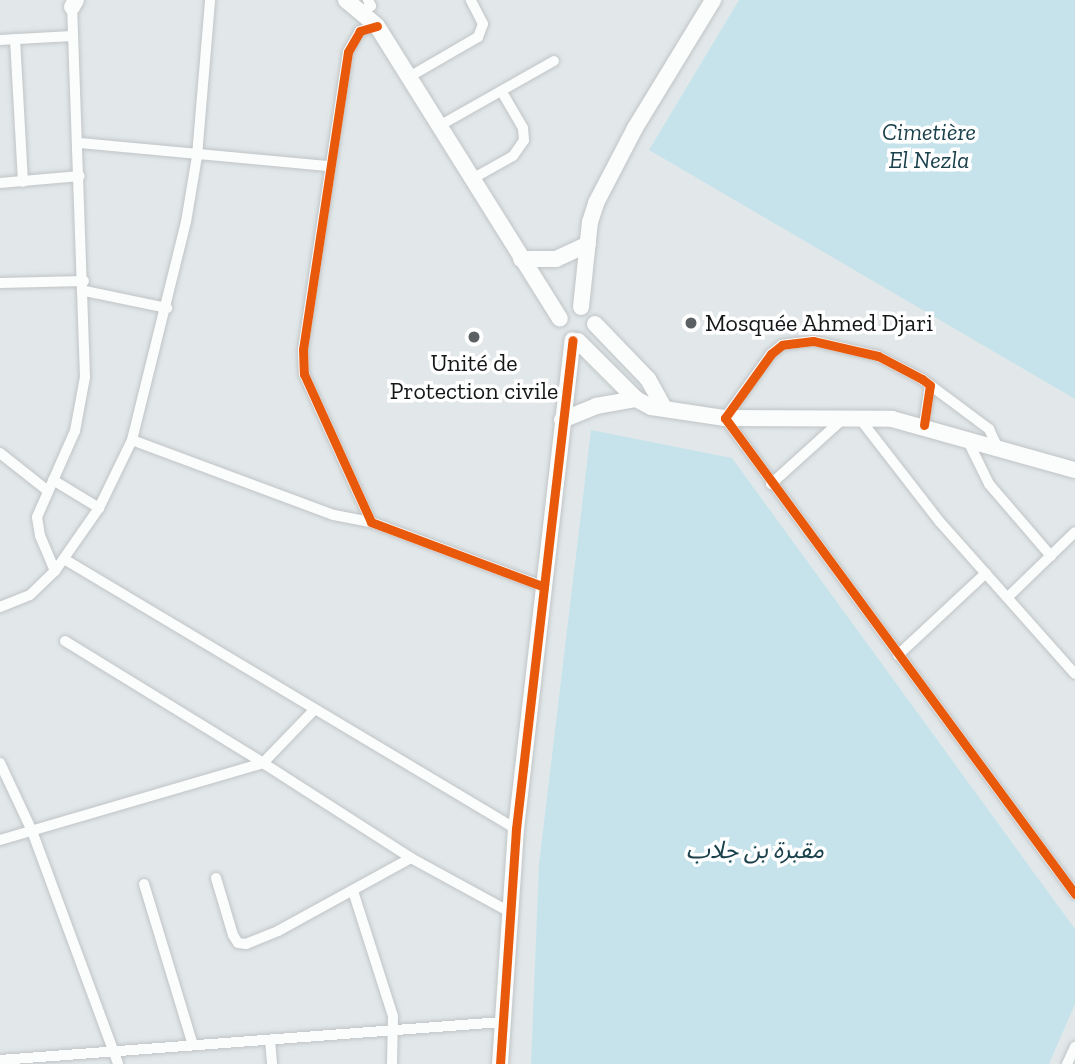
<!DOCTYPE html>
<html>
<head>
<meta charset="utf-8">
<style>
  body { margin:0 }
  #map { position:relative; width:1075px; height:1064px; overflow:hidden; background:#e2e8ea; font-family:"Zilla Slab","Noto Sans Arabic",serif }
  div>[style] { position:absolute }
  .green>* { inset:0; background:#c6e3eb }
  .roads { filter:drop-shadow(0 0 2px #c0c4c6) drop-shadow(0 0 2px #c0c4c6) }
  .street>* { height:10px; margin:-5px; padding:0 5px; transform-origin:5px; border-radius:5px; background:#fbfcfc }
  .secondary>* { height:16px; margin:-8px; padding:0 8px; transform-origin:8px; border-radius:8px; background:#fbfcfc }
  .cycleway>* { height:9px; margin:-4.5px; padding:0 4.5px; transform-origin:4.5px; border-radius:4.5px; background:#e8590c }
  .dots>* { width:19px; height:19px; translate:-50% -50%; box-sizing:border-box; border:4px solid #fff; border-radius:50% }
  span { translate:-50% -50%; white-space:nowrap; text-align:center; line-height:1.15; -webkit-text-stroke:7px #fff; paint-order:stroke }
  .park-label { font-size:24px; color:#1b424c; font-style:italic }
  .poi-label { font-size:24px; color:#131718 }
  .left { translate:0 -50%; text-align:left }
</style>
</head>
<body>
<div id="map">
  <div class="green">
    <div style="clip-path:polygon(739px 0,1075px 0,1075px 399px,649px 150px)"></div>
    <div style="clip-path:polygon(591px 430px,732px 458px,1075px 929px,1075px 1004px,1049px 1064px,531px 1064px,539px 864px)"></div>
  </div>
  <div class="roads">
    <div class="street">
      <div style="left:363px;top:10px;width:9px;rotate:-27deg"></div>
      <div style="left:371px;top:6px;width:7px;rotate:-117deg"></div>
      <div style="left:377px;top:26px;width:18px;rotate:164deg"></div>
      <div style="left:360px;top:31px;width:24px;rotate:120deg"></div>
      <div style="left:348px;top:52px;width:300px;rotate:98.6deg"></div>
      <div style="left:303px;top:349px;width:25px;rotate:88deg"></div>
      <div style="left:304px;top:374px;width:162px;rotate:65.6deg"></div>
      <div style="left:371px;top:522px;width:183px;rotate:20.5deg"></div>
      <div style="left:15px;top:39px;width:143px;rotate:86.8deg"></div>
      <div style="left:0;top:40px;width:72px;rotate:-3.2deg"></div>
      <div style="left:409px;top:77px;width:80px;rotate:-30.1deg"></div>
      <div style="left:478px;top:37px;width:14px;rotate:-69deg"></div>
      <div style="left:483px;top:24px;width:27px;rotate:-117deg"></div>
      <div style="left:439px;top:126px;width:132px;rotate:-29.5deg"></div>
      <div style="left:80px;top:143px;width:251px;rotate:5.3deg"></div>
      <div style="left:472px;top:179px;width:47px;rotate:-29.3deg"></div>
      <div style="left:513px;top:156px;width:19px;rotate:-55deg"></div>
      <div style="left:524px;top:140px;width:12px;rotate:-95deg"></div>
      <div style="left:523px;top:128px;width:42px;rotate:-120.3deg"></div>
      <div style="left:0;top:183px;width:80px;rotate:-5deg"></div>
      <div style="left:0;top:283px;width:84px;rotate:-1.4deg"></div>
      <div style="left:85px;top:291px;width:84px;rotate:11.7deg"></div>
      <div style="left:930px;top:385px;width:74px;rotate:36.7deg"></div>
      <div style="left:989px;top:429px;width:21px;rotate:65deg"></div>
      <div style="left:860px;top:419px;width:130px;rotate:52.2deg"></div>
      <div style="left:940px;top:522px;width:203px;rotate:48.4deg"></div>
      <div style="left:924px;top:425px;width:40px;rotate:-81.5deg"></div>
      <div style="left:930px;top:385px;width:10px;rotate:-143deg"></div>
      <div style="left:922px;top:379px;width:50px;rotate:-152.4deg"></div>
      <div style="left:878px;top:356px;width:67px;rotate:-167deg"></div>
      <div style="left:813px;top:341px;width:31px;rotate:173deg"></div>
      <div style="left:782px;top:345px;width:14px;rotate:141deg"></div>
      <div style="left:771px;top:354px;width:79px;rotate:125.7deg"></div>
      <div style="left:725px;top:418px;width:591px;rotate:53.67deg"></div>
      <div style="left:967px;top:439px;width:50px;rotate:63.9deg"></div>
      <div style="left:989px;top:484px;width:95px;rotate:49.3deg"></div>
      <div style="left:132px;top:440px;width:215px;rotate:20.4deg"></div>
      <div style="left:334px;top:515px;width:38px;rotate:11deg"></div>
      <div style="left:0;top:453px;width:61px;rotate:38.4deg"></div>
      <div style="left:53px;top:480px;width:54px;rotate:31.3deg"></div>
      <div style="left:771px;top:484px;width:98px;rotate:-42.1deg"></div>
      <div style="left:64px;top:559px;width:527px;rotate:30.85deg"></div>
      <div style="left:55px;top:571px;width:38px;rotate:-113deg"></div>
      <div style="left:40px;top:536px;width:19px;rotate:-99deg"></div>
      <div style="left:37px;top:517px;width:94px;rotate:-66.2deg"></div>
      <div style="left:75px;top:431px;width:55px;rotate:-79.5deg"></div>
      <div style="left:85px;top:377px;width:374px;rotate:-92deg"></div>
      <div style="left:1008px;top:597px;width:93px;rotate:-44.1deg"></div>
      <div style="left:0;top:607px;width:32px;rotate:-22deg"></div>
      <div style="left:30px;top:595px;width:35px;rotate:-44deg"></div>
      <div style="left:55px;top:571px;width:77px;rotate:-55.1deg"></div>
      <div style="left:99px;top:508px;width:76px;rotate:-64.1deg"></div>
      <div style="left:132px;top:440px;width:225px;rotate:-76.1deg"></div>
      <div style="left:186px;top:222px;width:67px;rotate:-80.5deg"></div>
      <div style="left:197px;top:156px;width:157px;rotate:-85.2deg"></div>
      <div style="left:65px;top:641px;width:233px;rotate:31.6deg"></div>
      <div style="left:263px;top:763px;width:72px;rotate:-46.1deg"></div>
      <div style="left:898px;top:655px;width:120px;rotate:-43deg"></div>
      <div style="left:0;top:763px;width:75px;rotate:64.8deg"></div>
      <div style="left:32px;top:831px;width:248px;rotate:69.7deg"></div>
      <div style="left:0;top:840px;width:274px;rotate:-16.3deg"></div>
      <div style="left:263px;top:763px;width:176px;rotate:32.7deg"></div>
      <div style="left:411px;top:858px;width:111px;rotate:28.7deg"></div>
      <div style="left:216px;top:878px;width:59px;rotate:73.4deg"></div>
      <div style="left:233px;top:935px;width:9px;rotate:58deg"></div>
      <div style="left:238px;top:943px;width:8px;rotate:7deg"></div>
      <div style="left:246px;top:944px;width:35px;rotate:-22deg"></div>
      <div style="left:278px;top:931px;width:152px;rotate:-28.8deg"></div>
      <div style="left:144px;top:884px;width:168px;rotate:73.1deg"></div>
      <div style="left:353px;top:891px;width:131px;rotate:72.3deg"></div>
      <div style="left:393px;top:1016px;width:48px;rotate:91.2deg"></div>
      <div style="left:270px;top:1040px;width:24px;rotate:85deg"></div>
      <div style="left:0;top:1060px;width:503px;rotate:-4.33deg"></div>
      <div style="left:1067px;top:1064px;width:19px;rotate:-65deg"></div>
    </div>
    <div class="secondary">
      <div style="left:346px;top:0;width:40px;rotate:40deg"></div>
      <div style="left:377px;top:26px;width:345px;rotate:58deg"></div>
      <div style="left:72px;top:7px;width:8px;rotate:-60deg"></div>
      <div style="left:521px;top:259px;width:35px"></div>
      <div style="left:556px;top:259px;width:35px;rotate:-25deg"></div>
      <div style="left:581px;top:307px;width:85px;rotate:-84deg"></div>
      <div style="left:590px;top:222px;width:20px;rotate:-72deg"></div>
      <div style="left:596px;top:203px;width:85px;rotate:-62.5deg"></div>
      <div style="left:635px;top:128px;width:150px;rotate:-58.6deg"></div>
      <div style="left:595px;top:324px;width:76px;rotate:46.1deg"></div>
      <div style="left:648px;top:379px;width:31px;rotate:61deg"></div>
      <div style="left:578px;top:341px;width:82px;rotate:45deg"></div>
      <div style="left:636px;top:399px;width:17px;rotate:28deg"></div>
      <div style="left:651px;top:407px;width:75px;rotate:8.5deg"></div>
      <div style="left:725px;top:418px;width:167px;rotate:0.3deg"></div>
      <div style="left:892px;top:419px;width:190px;rotate:15.6deg"></div>
      <div style="left:562px;top:420px;width:37px;rotate:-22deg"></div>
      <div style="left:596px;top:406px;width:41px;rotate:-9.9deg"></div>
      <div style="left:500px;top:1064px;width:236px;rotate:-86.1deg"></div>
      <div style="left:516px;top:829px;width:492px;rotate:-83.4deg"></div>
    </div>
  </div>
  <div class="cycleway">
    <div style="left:377px;top:26px;width:18px;rotate:164deg"></div>
    <div style="left:360px;top:31px;width:24px;rotate:120deg"></div>
    <div style="left:348px;top:52px;width:300px;rotate:98.6deg"></div>
    <div style="left:303px;top:349px;width:25px;rotate:88deg"></div>
    <div style="left:304px;top:374px;width:162px;rotate:65.6deg"></div>
    <div style="left:371px;top:522px;width:183px;rotate:20.5deg"></div>
    <div style="left:924px;top:425px;width:40px;rotate:-81.5deg"></div>
    <div style="left:930px;top:385px;width:10px;rotate:-143deg"></div>
    <div style="left:922px;top:379px;width:50px;rotate:-152.4deg"></div>
    <div style="left:878px;top:356px;width:67px;rotate:-167deg"></div>
    <div style="left:813px;top:341px;width:31px;rotate:173deg"></div>
    <div style="left:782px;top:345px;width:14px;rotate:141deg"></div>
    <div style="left:771px;top:354px;width:79px;rotate:125.7deg"></div>
    <div style="left:725px;top:418px;width:591px;rotate:53.67deg"></div>
    <div style="left:500px;top:1064px;width:236px;rotate:-86.1deg"></div>
    <div style="left:516px;top:829px;width:492px;rotate:-83.4deg"></div>
  </div>
  <div class="dots">
    <div style="left:691px;top:323px;background:#5b6062"></div>
    <div style="left:474px;top:337px;background:#5b6062"></div>
  </div>
  <div class="park-label">
    <span style="left:929px;top:146px">Cimetière<br>El Nezla</span>
    <span style="left:755px;top:850px">مقبرة بن جلاب</span>
  </div>
  <div class="poi-label">
    <span class="left" style="left:705px;top:323px">Mosquée Ahmed Djari</span>
    <span style="left:474px;top:377px">Unité de<br>Protection civile</span>
  </div>
</div>
</body>
</html>
